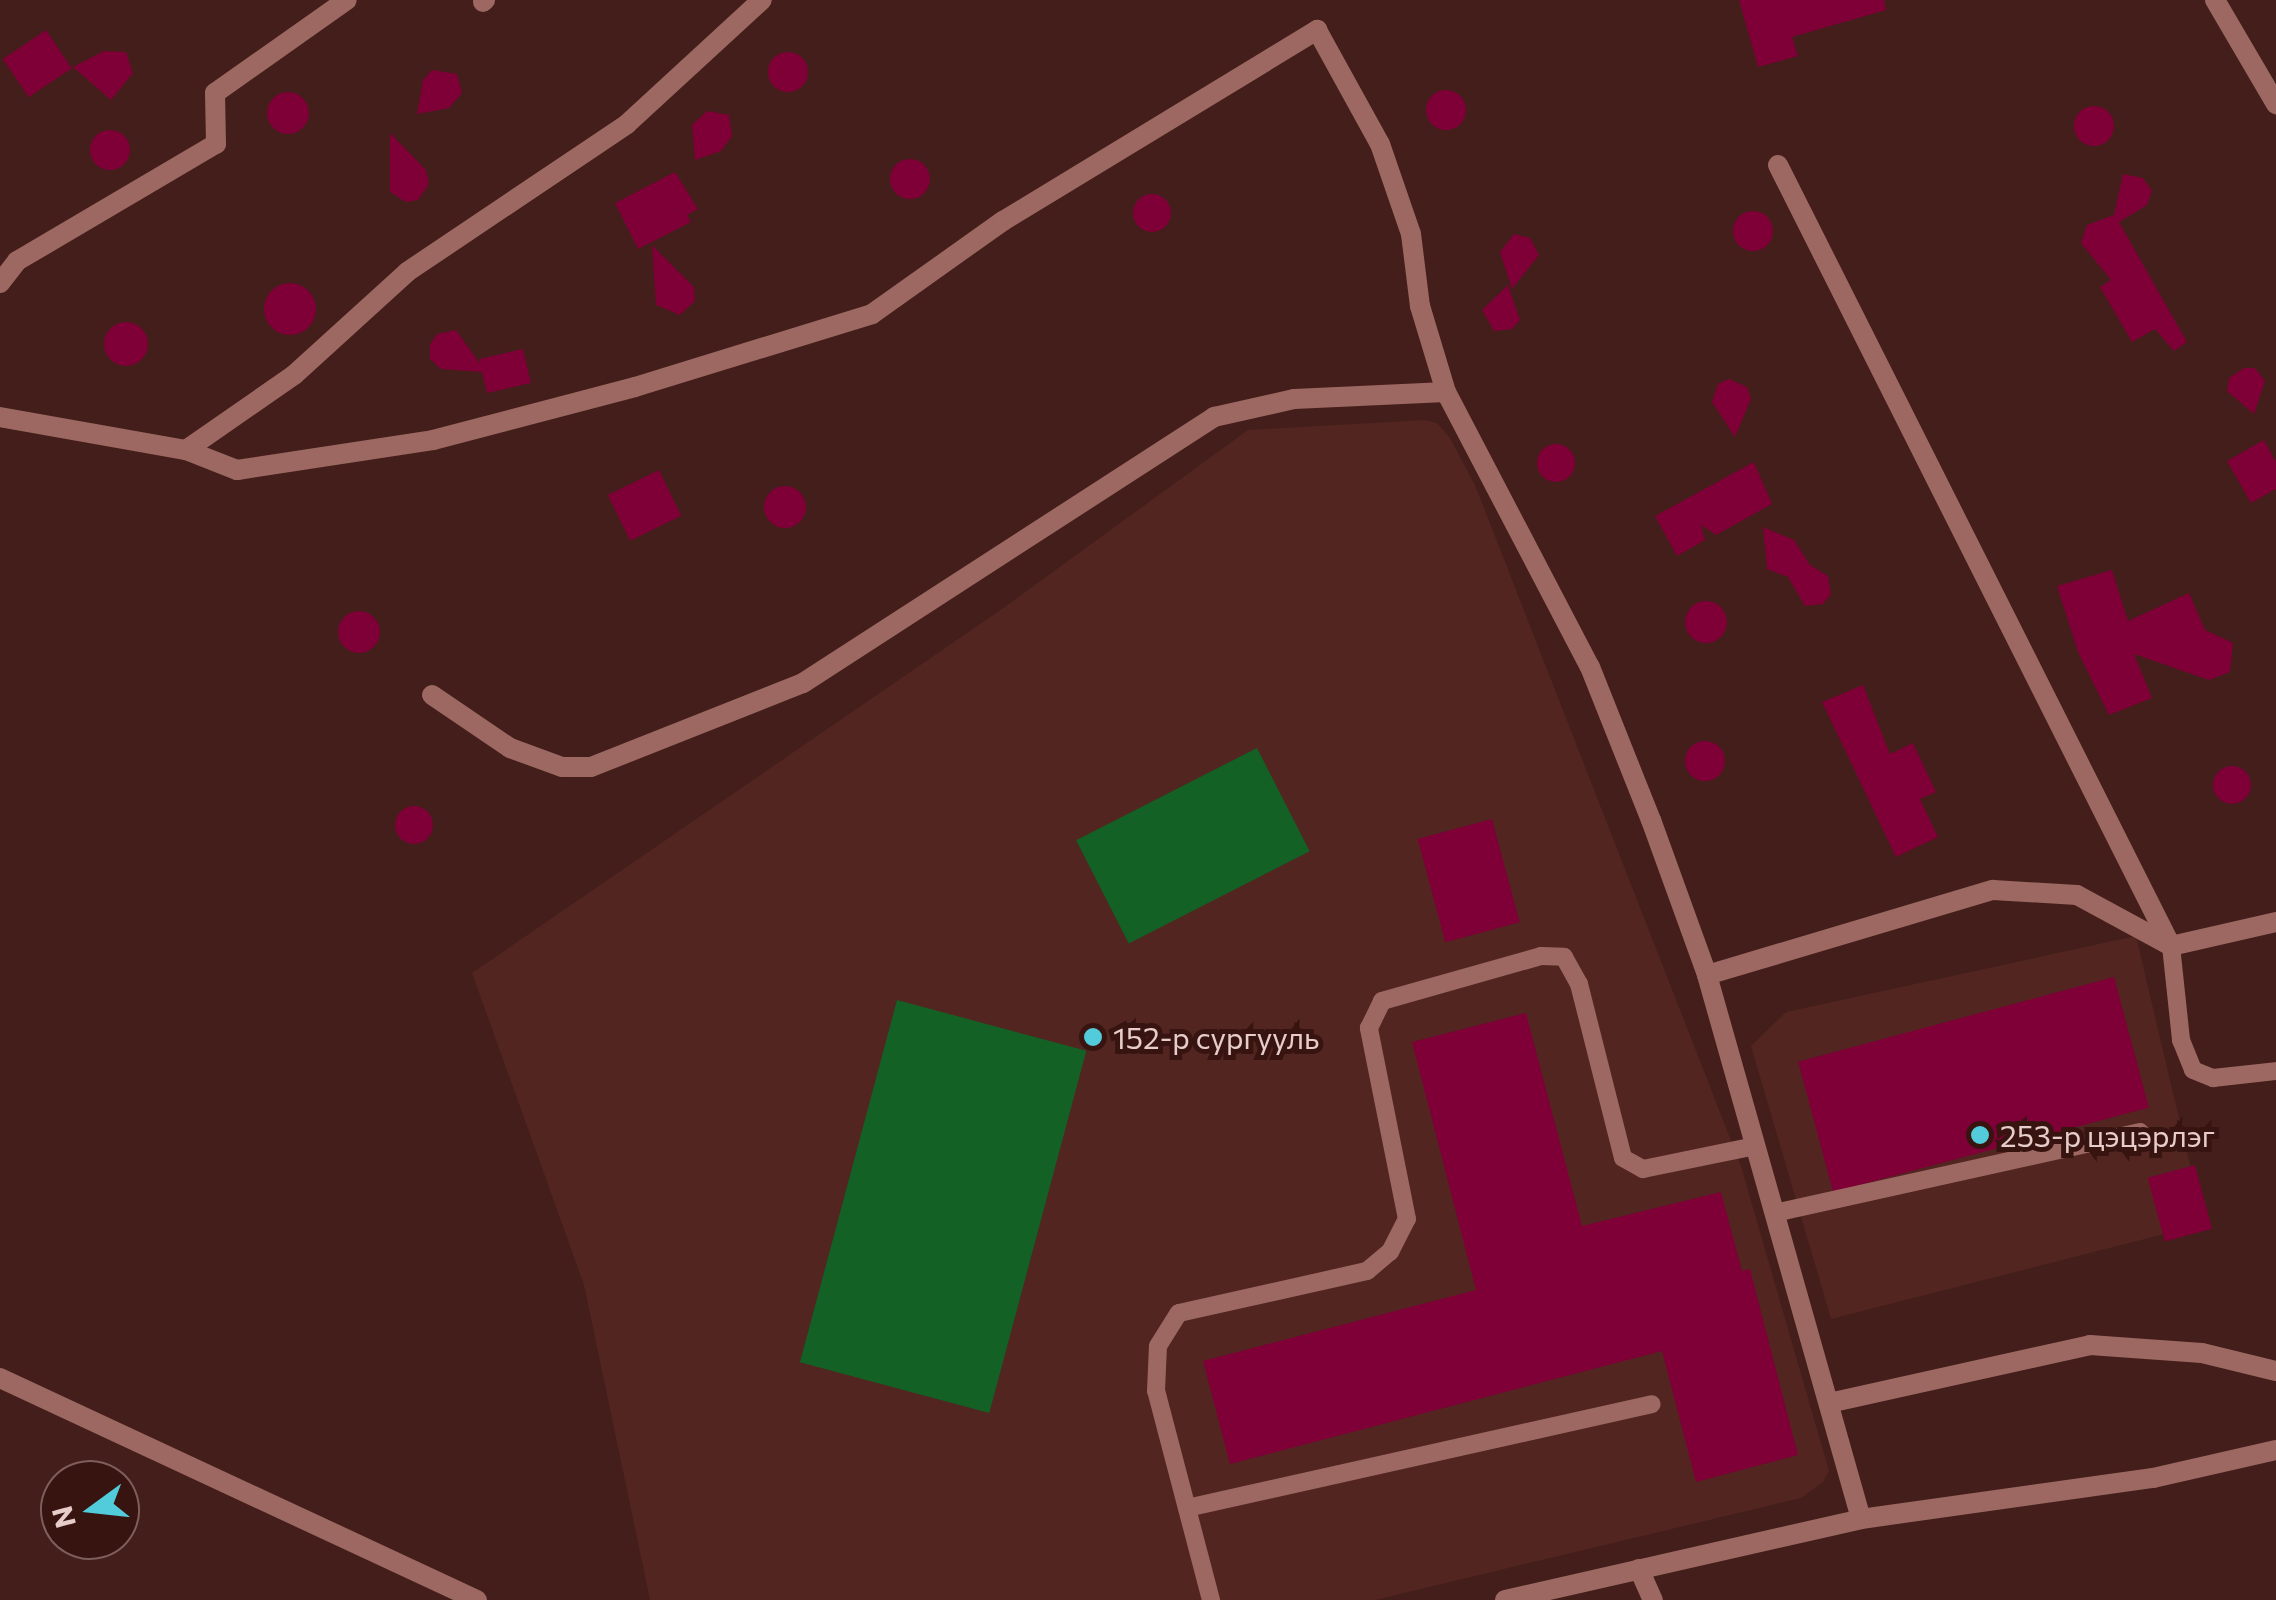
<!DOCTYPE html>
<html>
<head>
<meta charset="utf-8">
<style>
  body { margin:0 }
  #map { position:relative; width:2276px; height:1600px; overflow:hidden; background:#431e1a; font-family:Commissioner,sans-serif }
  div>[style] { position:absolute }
  .built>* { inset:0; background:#522521 }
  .green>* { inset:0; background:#136124; transform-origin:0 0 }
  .building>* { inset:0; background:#7f0036; transform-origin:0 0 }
  .round { border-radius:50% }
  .service>* { height:18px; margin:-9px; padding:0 9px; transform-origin:9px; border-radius:9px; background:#9d6862 }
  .minor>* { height:20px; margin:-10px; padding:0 10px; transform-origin:10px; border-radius:10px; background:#9d6862 }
  .dots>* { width:28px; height:28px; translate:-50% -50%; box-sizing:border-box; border:5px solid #381411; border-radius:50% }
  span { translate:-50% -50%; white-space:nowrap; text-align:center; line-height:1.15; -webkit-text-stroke:10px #381411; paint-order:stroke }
  .poi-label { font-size:30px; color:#e7cdca }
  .left { translate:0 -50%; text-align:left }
  .north { position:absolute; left:40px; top:1460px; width:100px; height:100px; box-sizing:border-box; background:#381411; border:2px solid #7e5e5b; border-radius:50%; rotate:255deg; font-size:28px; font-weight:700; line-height:40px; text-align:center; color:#e7cdca }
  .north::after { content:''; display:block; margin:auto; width:35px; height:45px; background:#52cbda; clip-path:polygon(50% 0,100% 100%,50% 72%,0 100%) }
</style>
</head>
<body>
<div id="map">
  <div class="built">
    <div style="clip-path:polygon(1424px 420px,1437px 423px,1450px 438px,1475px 485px,1741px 1166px,1829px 1471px,1823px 1482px,1801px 1498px,1375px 1600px,650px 1600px,584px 1285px,472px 973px,999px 611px,1248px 430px)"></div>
    <div style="clip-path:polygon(2136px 936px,2204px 1224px,1831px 1319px,1751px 1046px,1786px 1012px)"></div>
  </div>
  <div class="green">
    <div style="left:1257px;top:748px;width:116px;height:203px;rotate:63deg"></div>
    <div style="left:897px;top:1000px;width:196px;height:375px;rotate:15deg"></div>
  </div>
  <div class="building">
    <div style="clip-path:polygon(1739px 0,1884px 0,1886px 10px,1792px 37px,1798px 56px,1758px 67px)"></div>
    <div style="left:46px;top:30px;width:46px;height:52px;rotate:56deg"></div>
    <div style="clip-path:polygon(104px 51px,126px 52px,133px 73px,111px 100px,73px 67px)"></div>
    <div class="round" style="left:768px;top:52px;width:40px;height:40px"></div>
    <div style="clip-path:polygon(432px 70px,457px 74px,462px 93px,449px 108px,417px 114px,423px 80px)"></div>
    <div class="round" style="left:1426px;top:90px;width:40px;height:40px"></div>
    <div class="round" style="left:267px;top:92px;width:42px;height:42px"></div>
    <div class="round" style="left:2074px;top:106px;width:40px;height:40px"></div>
    <div style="clip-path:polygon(707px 111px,729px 115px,732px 136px,721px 151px,695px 160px,692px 125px)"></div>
    <div class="round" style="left:90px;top:130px;width:40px;height:40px"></div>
    <div style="clip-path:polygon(390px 133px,426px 170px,429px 184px,418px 200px,406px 202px,390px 192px)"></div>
    <div class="round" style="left:890px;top:159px;width:40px;height:40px"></div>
    <div style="clip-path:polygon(675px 172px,698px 209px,687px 215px,691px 222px,638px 249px,615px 203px)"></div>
    <div style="clip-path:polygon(2123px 174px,2143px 178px,2152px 191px,2147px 205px,2119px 222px,2187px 342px,2174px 351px,2155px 329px,2132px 342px,2100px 287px,2111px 280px,2081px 243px,2087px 225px,2114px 215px)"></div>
    <div class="round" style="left:1133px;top:194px;width:38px;height:38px"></div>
    <div class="round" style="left:1733px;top:211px;width:40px;height:40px"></div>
    <div style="clip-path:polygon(1514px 234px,1530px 238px,1539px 255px,1512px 289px,1500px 252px)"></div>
    <div style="clip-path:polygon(652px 245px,694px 287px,695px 301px,680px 315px,656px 305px)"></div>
    <div class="round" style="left:264px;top:283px;width:52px;height:52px"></div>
    <div style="clip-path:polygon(1508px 285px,1520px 320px,1512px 329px,1494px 331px,1482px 310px)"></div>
    <div class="round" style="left:104px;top:322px;width:44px;height:44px"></div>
    <div style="clip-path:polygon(456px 330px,481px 365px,479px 359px,523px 349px,531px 383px,487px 393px,482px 372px,441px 369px,430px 359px,430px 345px,437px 334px)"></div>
    <div style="clip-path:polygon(2244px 368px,2255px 368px,2265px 381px,2254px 414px,2227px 391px,2229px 378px)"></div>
    <div style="clip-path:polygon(1729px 379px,1747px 387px,1751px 399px,1735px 437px,1712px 402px,1718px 384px)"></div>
    <div style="clip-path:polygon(2264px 440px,2276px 462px,2276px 489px,2251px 503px,2227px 461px)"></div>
    <div class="round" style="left:1537px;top:444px;width:38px;height:38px"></div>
    <div style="clip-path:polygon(1754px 462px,1772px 504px,1716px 535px,1701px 525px,1705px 540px,1677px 556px,1655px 516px)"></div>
    <div style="left:659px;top:470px;width:51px;height:57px;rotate:64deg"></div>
    <div class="round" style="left:764px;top:486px;width:42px;height:42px"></div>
    <div style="clip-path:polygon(1763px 527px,1794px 540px,1810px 565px,1828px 576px,1831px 594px,1823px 604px,1805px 606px,1788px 577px,1767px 569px)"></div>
    <div style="clip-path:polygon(2112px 570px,2128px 621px,2189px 593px,2205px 630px,2233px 643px,2230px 672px,2209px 680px,2134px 654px,2152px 698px,2109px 715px,2078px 652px,2057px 586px)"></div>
    <div class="round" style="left:1685px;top:601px;width:42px;height:42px"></div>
    <div class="round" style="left:338px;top:611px;width:42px;height:42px"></div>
    <div style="clip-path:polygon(1863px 685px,1890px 754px,1913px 743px,1936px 792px,1920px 799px,1938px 837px,1896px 857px,1822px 702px)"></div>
    <div class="round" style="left:1685px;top:741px;width:40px;height:40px"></div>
    <div class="round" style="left:2213px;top:766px;width:38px;height:38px"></div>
    <div class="round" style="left:395px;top:806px;width:38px;height:38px"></div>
    <div style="left:1492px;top:819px;width:107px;height:77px;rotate:75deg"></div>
    <div style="left:2114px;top:977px;width:135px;height:327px;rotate:75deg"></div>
    <div style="clip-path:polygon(1526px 1013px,1582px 1226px,1721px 1192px,1742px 1271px,1750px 1269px,1798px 1455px,1696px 1482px,1662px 1351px,1230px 1464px,1203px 1361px,1476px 1290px,1412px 1042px)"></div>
    <div style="left:2195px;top:1165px;width:66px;height:49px;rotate:75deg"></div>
  </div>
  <div class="service">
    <div style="left:2171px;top:946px;width:95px;rotate:83.9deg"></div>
    <div style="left:2181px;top:1040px;width:32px;rotate:68deg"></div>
    <div style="left:2193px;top:1070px;width:22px;rotate:22deg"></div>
    <div style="left:2213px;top:1078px;width:63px;rotate:-6.3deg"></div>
    <div style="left:1775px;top:1213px;width:374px;rotate:-12.5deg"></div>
    <div style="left:1187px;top:1508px;width:476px;rotate:-12.6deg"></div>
    <div style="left:1211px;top:1600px;width:216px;rotate:-104.7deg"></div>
    <div style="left:1156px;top:1391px;width:45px;rotate:-87.5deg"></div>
    <div style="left:1158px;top:1346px;width:39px;rotate:-58deg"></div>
    <div style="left:1179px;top:1313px;width:193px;rotate:-12.6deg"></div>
    <div style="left:1367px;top:1271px;width:30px;rotate:-40deg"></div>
    <div style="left:1390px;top:1252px;width:37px;rotate:-63deg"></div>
    <div style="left:1407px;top:1219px;width:195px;rotate:-101.3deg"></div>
    <div style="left:1369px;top:1028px;width:30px;rotate:-64deg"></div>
    <div style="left:1382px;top:1001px;width:165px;rotate:-15.8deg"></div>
    <div style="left:1541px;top:956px;width:23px;rotate:2deg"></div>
    <div style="left:1564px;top:957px;width:31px;rotate:61deg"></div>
    <div style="left:1579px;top:984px;width:179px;rotate:75.8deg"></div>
    <div style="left:1623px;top:1158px;width:23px;rotate:29deg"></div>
    <div style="left:1643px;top:1169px;width:114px;rotate:-11.6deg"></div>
  </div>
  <div class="minor">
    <div style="left:2215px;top:0;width:121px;rotate:59.6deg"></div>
    <div style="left:483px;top:2px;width:3px;rotate:-45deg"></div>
    <div style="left:1778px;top:165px;width:874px;rotate:63.29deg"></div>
    <div style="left:0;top:283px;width:28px;rotate:-52deg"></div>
    <div style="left:17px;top:261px;width:231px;rotate:-30.5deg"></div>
    <div style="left:216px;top:144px;width:51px;rotate:-91.1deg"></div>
    <div style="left:215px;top:93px;width:161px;rotate:-35.2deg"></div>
    <div style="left:0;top:417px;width:189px;rotate:10.1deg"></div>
    <div style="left:186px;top:450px;width:55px;rotate:21.4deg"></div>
    <div style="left:237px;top:470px;width:198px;rotate:-8.7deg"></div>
    <div style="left:433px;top:440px;width:209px;rotate:-14.7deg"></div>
    <div style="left:635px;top:387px;width:248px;rotate:-17.1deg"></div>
    <div style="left:872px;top:314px;width:161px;rotate:-35.4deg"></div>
    <div style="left:1003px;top:221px;width:368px;rotate:-31.3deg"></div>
    <div style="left:1317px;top:30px;width:130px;rotate:61.1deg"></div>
    <div style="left:1380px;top:144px;width:95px;rotate:71deg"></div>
    <div style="left:1411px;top:234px;width:73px;rotate:82.9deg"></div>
    <div style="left:1420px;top:306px;width:90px;rotate:73.2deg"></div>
    <div style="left:186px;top:450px;width:131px;rotate:-34.8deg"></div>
    <div style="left:294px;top:375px;width:153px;rotate:-42.3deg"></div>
    <div style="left:407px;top:272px;width:265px;rotate:-33.9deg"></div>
    <div style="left:627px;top:124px;width:183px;rotate:-42.6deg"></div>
    <div style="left:432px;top:695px;width:94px;rotate:34.2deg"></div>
    <div style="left:510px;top:748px;width:55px;rotate:20.1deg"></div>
    <div style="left:562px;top:767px;width:29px"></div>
    <div style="left:591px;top:767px;width:228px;rotate:-21.6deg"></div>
    <div style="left:803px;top:683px;width:490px;rotate:-32.9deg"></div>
    <div style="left:1214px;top:417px;width:82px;rotate:-12.7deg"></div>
    <div style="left:1294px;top:399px;width:152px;rotate:-2.6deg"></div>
    <div style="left:1446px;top:392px;width:310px;rotate:62.4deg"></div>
    <div style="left:1590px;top:667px;width:165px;rotate:68.3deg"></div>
    <div style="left:1651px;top:820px;width:165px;rotate:70.1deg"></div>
    <div style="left:1707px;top:975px;width:565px;rotate:74.19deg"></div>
    <div style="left:1707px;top:975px;width:298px;rotate:-16.6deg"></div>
    <div style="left:1993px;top:890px;width:84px;rotate:3.4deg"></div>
    <div style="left:2077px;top:895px;width:107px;rotate:28.5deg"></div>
    <div style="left:2171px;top:946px;width:108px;rotate:-12.9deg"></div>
    <div style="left:0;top:1378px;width:526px;rotate:24.96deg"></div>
    <div style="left:1829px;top:1403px;width:267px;rotate:-12.5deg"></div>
    <div style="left:2090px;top:1345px;width:112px;rotate:4.1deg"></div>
    <div style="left:2202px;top:1353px;width:76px;rotate:13.7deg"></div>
    <div style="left:1639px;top:1569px;width:34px;rotate:66deg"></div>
    <div style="left:1505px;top:1600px;width:365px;rotate:-12.8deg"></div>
    <div style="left:1861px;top:1519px;width:295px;rotate:-8deg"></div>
    <div style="left:2153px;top:1478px;width:126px;rotate:-12.8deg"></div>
  </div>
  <div class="dots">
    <div style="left:1093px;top:1037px;background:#52cbda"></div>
    <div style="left:1980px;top:1135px;background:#52cbda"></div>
  </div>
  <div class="poi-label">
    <span class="left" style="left:1113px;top:1037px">152-р сургууль</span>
    <span class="left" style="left:2000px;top:1135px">253-р цэцэрлэг</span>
  </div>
  <div class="north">N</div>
</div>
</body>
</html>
